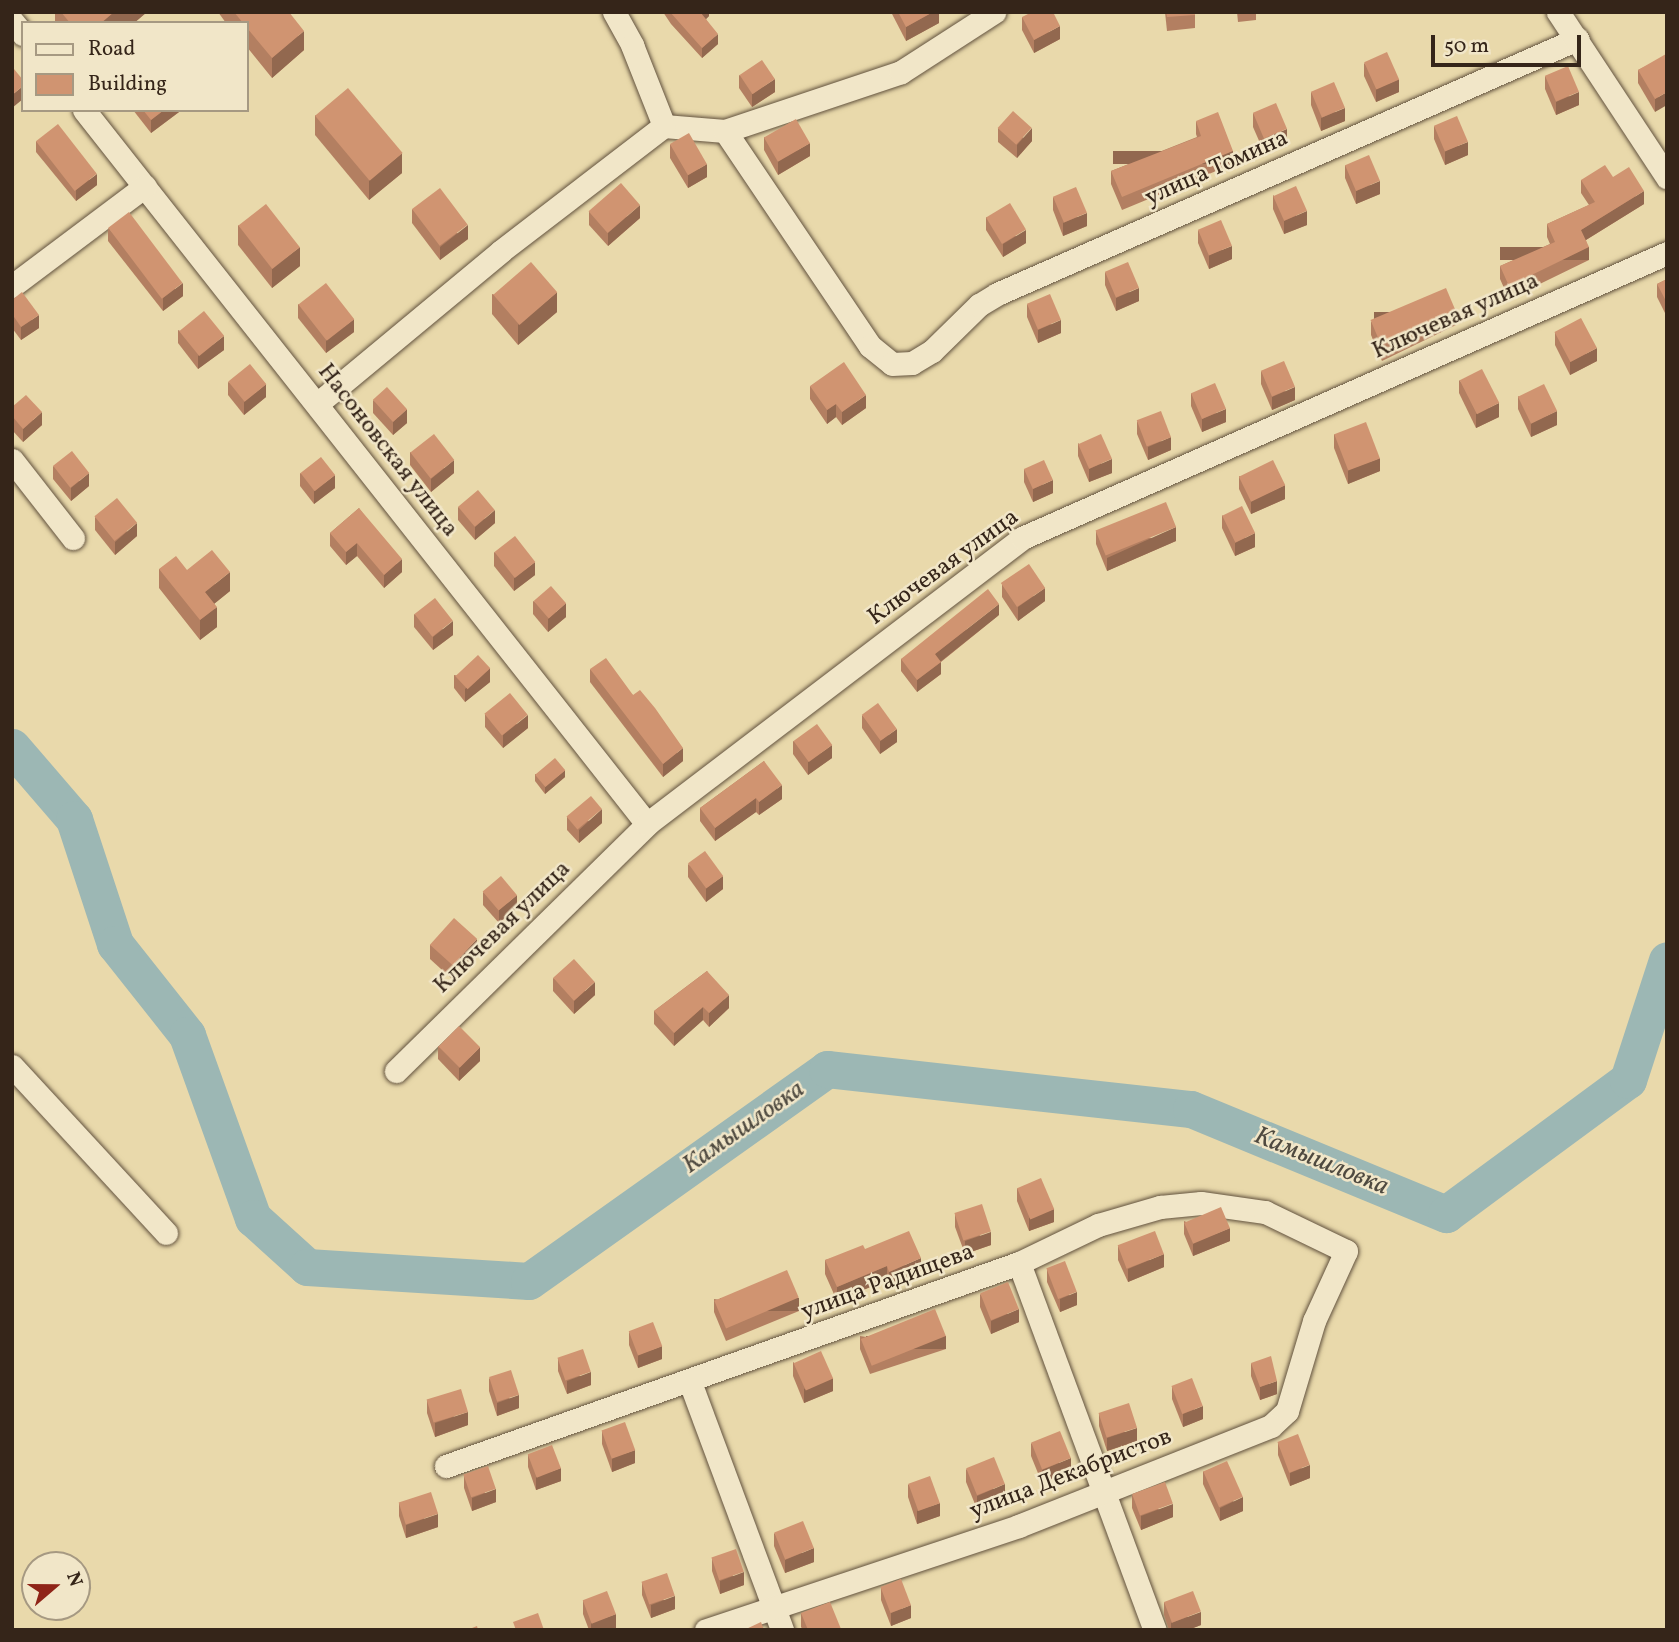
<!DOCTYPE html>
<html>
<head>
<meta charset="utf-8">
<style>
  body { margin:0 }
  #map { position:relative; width:1679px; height:1642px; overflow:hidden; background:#e9d9ab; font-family:Vollkorn,serif }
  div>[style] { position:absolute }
  .river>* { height:37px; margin:-18.5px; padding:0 18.5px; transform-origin:18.5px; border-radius:18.5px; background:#9cb7b4 }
  .roads { filter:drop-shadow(0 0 2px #62523e) drop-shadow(0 0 2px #62523e) }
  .minor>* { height:23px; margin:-11.5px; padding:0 11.5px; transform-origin:11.5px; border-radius:11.5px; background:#f1e6c8 }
  .wall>* { inset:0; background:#b37f61 }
  .shaded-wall>* { inset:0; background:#92684f; transform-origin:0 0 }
  .building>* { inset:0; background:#d09471; transform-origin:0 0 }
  span { translate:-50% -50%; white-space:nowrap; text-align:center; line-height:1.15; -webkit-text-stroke:5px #f1e6c8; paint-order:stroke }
  .street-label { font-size:24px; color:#352519 }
  .water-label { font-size:26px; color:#4f4a40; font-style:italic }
  .frame { position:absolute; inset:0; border:14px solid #352519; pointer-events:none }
  .legend { position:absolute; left:21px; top:21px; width:228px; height:91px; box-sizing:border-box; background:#f1e6c8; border:2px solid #a69982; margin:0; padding:9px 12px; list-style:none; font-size:21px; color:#352519 }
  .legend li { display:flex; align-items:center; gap:14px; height:35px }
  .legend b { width:35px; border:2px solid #a69982 }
  .north { position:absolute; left:21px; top:1551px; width:70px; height:70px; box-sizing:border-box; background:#f1e6c8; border:2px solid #a69982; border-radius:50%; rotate:70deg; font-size:19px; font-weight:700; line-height:28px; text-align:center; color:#352519 }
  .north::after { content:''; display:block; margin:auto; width:24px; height:32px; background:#8f2418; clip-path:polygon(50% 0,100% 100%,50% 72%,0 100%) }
  .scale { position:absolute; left:1431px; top:35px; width:150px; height:32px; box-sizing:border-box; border:4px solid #352519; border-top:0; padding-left:9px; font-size:21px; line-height:24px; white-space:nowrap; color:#352519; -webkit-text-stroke:5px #f1e6c8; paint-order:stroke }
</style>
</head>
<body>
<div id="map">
  <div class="river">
    <div style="left:12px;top:747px;width:95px;rotate:49.3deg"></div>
    <div style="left:74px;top:819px;width:132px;rotate:71.8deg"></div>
    <div style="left:115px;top:944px;width:116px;rotate:51.6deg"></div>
    <div style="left:187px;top:1035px;width:195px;rotate:70.2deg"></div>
    <div style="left:253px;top:1218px;width:73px;rotate:42.2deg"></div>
    <div style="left:307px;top:1267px;width:222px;rotate:3.6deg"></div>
    <div style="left:529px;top:1281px;width:366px;rotate:-35.4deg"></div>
    <div style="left:827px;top:1069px;width:366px;rotate:6.3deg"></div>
    <div style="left:1191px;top:1109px;width:276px;rotate:22.4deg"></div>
    <div style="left:1446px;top:1214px;width:226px;rotate:-36.4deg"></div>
    <div style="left:1628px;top:1080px;width:126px;rotate:-72deg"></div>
  </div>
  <div class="roads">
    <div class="minor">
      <div style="left:614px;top:12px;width:38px;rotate:61deg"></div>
      <div style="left:632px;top:45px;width:87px;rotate:68.4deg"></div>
      <div style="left:664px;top:126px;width:61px;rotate:4.7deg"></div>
      <div style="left:725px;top:131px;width:259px;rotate:56deg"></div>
      <div style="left:870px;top:346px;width:28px;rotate:39deg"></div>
      <div style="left:892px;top:364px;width:20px;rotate:-3deg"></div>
      <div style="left:912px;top:363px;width:23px;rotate:-31deg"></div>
      <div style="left:932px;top:351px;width:66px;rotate:-44.4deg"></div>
      <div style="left:979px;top:305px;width:21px;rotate:-31deg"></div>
      <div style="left:997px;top:294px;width:634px;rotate:-23.73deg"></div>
      <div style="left:1558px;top:12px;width:198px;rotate:56.6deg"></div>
      <div style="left:12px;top:21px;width:17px;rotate:50deg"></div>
      <div style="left:84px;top:110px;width:909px;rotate:51.74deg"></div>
      <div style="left:725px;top:131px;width:186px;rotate:-18.5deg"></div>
      <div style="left:901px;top:72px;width:111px;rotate:-32.8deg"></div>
      <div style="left:12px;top:286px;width:166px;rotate:-36.9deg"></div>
      <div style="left:317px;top:404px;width:239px;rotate:-39.7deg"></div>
      <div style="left:501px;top:251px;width:205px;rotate:-37.5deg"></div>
      <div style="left:12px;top:460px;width:99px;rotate:52deg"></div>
      <div style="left:12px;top:1066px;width:227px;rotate:47.3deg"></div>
      <div style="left:396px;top:1071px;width:352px;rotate:-44.5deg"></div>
      <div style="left:647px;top:824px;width:472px;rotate:-37.3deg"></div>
      <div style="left:1022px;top:538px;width:705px;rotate:-23.84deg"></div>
      <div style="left:1019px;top:1263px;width:391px;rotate:69.7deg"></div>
      <div style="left:690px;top:1382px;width:265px;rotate:69.6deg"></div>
      <div style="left:446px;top:1466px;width:608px;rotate:-19.51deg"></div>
      <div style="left:1019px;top:1263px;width:88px;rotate:-25.7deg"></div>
      <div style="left:1098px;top:1225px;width:65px;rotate:-16.2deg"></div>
      <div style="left:1160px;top:1207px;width:41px;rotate:-5.6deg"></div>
      <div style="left:1201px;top:1203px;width:65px;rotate:8deg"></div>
      <div style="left:1265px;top:1212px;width:90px;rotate:25.7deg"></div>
      <div style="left:1346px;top:1251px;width:77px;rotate:114.6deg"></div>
      <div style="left:1314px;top:1321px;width:94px;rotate:106.7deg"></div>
      <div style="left:1287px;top:1411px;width:22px;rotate:137deg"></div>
      <div style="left:1271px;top:1426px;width:271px;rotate:158.4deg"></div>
      <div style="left:1019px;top:1526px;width:330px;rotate:161.6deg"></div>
    </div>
  </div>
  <div class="wall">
    <div style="clip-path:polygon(55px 12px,147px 12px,134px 23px,55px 23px)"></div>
    <div style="clip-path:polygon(218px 12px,289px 12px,304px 50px,272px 78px,247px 47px,247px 23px,226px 23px)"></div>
    <div style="clip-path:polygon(663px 12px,709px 12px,709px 16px,706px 19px,718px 44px,702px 58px,671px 24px)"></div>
    <div style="clip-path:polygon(891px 12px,939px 12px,939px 23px,906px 41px)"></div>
    <div style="clip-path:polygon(1165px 12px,1195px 12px,1195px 28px,1167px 31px)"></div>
    <div style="clip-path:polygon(1237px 12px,1261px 12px,1256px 13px,1256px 20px,1238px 22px)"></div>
    <div style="clip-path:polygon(1022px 17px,1060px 39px,1034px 53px,1022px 30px)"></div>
    <div style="clip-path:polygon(1667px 56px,1655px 112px,1638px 83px,1638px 70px)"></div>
    <div style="clip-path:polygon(1364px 63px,1399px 92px,1376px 102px,1364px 76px)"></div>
    <div style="clip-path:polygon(739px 75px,775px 92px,752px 107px,739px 88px)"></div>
    <div style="clip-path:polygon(1545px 76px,1579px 105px,1556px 115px,1545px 89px)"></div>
    <div style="clip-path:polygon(1311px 92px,1345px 121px,1321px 131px,1311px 105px)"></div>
    <div style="clip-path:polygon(133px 110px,179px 110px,179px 112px,151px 133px)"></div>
    <div style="clip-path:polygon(1253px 113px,1287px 143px,1264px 152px,1253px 127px)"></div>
    <div style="clip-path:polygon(315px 115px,402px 173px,369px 200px,315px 135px)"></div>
    <div style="clip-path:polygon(1196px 121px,1233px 164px,1122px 210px,1111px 184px,1111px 171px,1197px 137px,1196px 134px)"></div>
    <div style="clip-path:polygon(1434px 126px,1468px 155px,1445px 165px,1434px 139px)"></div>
    <div style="clip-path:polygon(998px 128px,1032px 141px,1017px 158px,998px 142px)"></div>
    <div style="clip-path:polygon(764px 137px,810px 156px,778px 175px,764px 150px)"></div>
    <div style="clip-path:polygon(36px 141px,97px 185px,76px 201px,36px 152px)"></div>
    <div style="clip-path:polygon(670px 144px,707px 177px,688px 188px,670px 158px)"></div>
    <div style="clip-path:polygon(1345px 165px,1380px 194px,1356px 204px,1345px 178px)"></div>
    <div style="clip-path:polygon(1613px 177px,1644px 204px,1586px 240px,1589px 260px,1509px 299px,1500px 279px,1500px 266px,1550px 244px,1547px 237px,1547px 224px,1589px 205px,1581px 193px,1581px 180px)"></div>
    <div style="clip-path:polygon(1273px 195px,1307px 225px,1284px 234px,1273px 209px)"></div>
    <div style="clip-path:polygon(1053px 197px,1087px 226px,1063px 236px,1053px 210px)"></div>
    <div style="clip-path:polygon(412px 209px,468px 239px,440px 260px,412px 223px)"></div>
    <div style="clip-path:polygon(589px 212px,640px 218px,608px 246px,589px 225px)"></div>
    <div style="clip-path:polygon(986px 217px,1026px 243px,1003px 257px,986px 230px)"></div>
    <div style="clip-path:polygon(238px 225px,300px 266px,272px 288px,238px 245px)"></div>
    <div style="clip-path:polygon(108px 228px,183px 296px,163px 311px,108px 241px)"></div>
    <div style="clip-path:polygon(1198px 230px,1232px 259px,1209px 269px,1198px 243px)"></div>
    <div style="clip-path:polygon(1105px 272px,1139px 301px,1116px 311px,1105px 285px)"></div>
    <div style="clip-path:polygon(1667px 279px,1667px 317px,1657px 297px,1657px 284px)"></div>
    <div style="clip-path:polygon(492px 294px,557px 312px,518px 345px,492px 314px)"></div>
    <div style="clip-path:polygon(12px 300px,39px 328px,21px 340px,12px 328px)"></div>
    <div style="clip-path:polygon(298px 304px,354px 332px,326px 353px,298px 318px)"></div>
    <div style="clip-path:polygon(1027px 304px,1061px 333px,1038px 343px,1027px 317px)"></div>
    <div style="clip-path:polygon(1371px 322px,1456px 325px,1382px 361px,1371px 335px)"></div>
    <div style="clip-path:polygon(178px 330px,224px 350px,198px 369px,178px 343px)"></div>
    <div style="clip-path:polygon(1555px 332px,1597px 361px,1570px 375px,1555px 345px)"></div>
    <div style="clip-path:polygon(1261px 371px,1295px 400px,1272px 410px,1261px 384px)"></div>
    <div style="clip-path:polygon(1459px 380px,1499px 417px,1476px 428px,1459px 393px)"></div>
    <div style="clip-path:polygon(228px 382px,266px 397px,244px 415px,228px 395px)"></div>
    <div style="clip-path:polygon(810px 386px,866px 408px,842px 425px,836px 417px,827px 424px,810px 399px)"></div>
    <div style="clip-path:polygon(1191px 393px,1226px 422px,1202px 432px,1191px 406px)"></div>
    <div style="clip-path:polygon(1518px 396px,1557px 425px,1531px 437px,1518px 409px)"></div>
    <div style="clip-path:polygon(373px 400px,407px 423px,393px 435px,373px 413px)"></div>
    <div style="clip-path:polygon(12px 407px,42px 425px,23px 442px,12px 430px)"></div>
    <div style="clip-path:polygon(1137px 421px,1171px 450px,1148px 460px,1137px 434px)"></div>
    <div style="clip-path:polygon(1334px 434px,1380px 471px,1348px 484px,1334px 448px)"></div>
    <div style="clip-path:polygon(1078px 443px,1112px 473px,1089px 482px,1078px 456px)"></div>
    <div style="clip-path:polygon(410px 452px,454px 473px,431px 492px,410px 465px)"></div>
    <div style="clip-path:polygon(53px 466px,89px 486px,71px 501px,53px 479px)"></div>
    <div style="clip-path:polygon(1024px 469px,1053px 493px,1033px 502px,1024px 482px)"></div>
    <div style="clip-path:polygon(300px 473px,335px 488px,314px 504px,300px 486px)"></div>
    <div style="clip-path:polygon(1239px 476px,1285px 499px,1251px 514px,1239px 489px)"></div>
    <div style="clip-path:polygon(458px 507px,495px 523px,475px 540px,458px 520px)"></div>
    <div style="clip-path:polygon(359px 508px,402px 572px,384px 588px,357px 556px,346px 565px,330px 546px,330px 533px)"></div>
    <div style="clip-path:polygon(1222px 515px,1255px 547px,1235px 556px,1222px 528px)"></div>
    <div style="clip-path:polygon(95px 517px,137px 536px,115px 555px,95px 530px)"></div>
    <div style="clip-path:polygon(1096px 531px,1176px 541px,1107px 571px,1096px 544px)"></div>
    <div style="clip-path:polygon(494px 552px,535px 575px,514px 591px,494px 566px)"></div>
    <div style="clip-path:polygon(159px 569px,187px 570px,230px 591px,214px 604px,217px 627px,200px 640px,159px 588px)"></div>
    <div style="clip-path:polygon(1002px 584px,1045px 601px,1018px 621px,1002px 597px)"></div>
    <div style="clip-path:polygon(533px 601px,566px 617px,548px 632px,533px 614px)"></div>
    <div style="clip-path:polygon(414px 614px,453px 635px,433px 650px,414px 627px)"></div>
    <div style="clip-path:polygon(999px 615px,941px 662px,941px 674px,917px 692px,901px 671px,901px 659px)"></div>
    <div style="clip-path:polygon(590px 669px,633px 695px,683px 761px,663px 777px,590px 682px)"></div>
    <div style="clip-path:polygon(454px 675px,490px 682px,465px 702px,454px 688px)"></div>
    <div style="clip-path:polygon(485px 714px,528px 728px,503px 748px,485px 727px)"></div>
    <div style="clip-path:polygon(862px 715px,897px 742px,880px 754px,862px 728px)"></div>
    <div style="clip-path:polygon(793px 741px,832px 758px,808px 775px,793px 754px)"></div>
    <div style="clip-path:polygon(764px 761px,782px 799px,759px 815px,756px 812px,715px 841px,700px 821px,700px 808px)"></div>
    <div style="clip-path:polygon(535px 774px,565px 777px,545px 794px,535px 781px)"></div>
    <div style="clip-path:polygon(567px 817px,602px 823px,579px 843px,567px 830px)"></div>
    <div style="clip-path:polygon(688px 864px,723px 889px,706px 902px,688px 877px)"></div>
    <div style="clip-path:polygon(483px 892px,517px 908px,499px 923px,483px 905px)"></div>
    <div style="clip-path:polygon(430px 945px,477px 952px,452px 979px,430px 959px)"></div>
    <div style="clip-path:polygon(707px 971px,729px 1008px,709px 1027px,703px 1020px,674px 1046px,654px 1024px,654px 1011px)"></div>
    <div style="clip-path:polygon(553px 978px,595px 995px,574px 1014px,553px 991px)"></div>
    <div style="clip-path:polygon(438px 1046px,480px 1061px,459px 1081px,438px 1059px)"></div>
    <div style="clip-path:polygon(1017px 1188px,1054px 1222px,1029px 1231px,1017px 1201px)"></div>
    <div style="clip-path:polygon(955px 1214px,991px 1245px,965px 1254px,955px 1227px)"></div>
    <div style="clip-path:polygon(1184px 1221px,1230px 1241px,1193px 1256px,1184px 1234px)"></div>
    <div style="clip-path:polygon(1118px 1246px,1164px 1267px,1128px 1282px,1118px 1260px)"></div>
    <div style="clip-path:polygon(865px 1249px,921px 1272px,889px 1285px,887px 1280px,837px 1301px,825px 1274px,825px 1260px)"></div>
    <div style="clip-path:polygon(1047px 1269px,1077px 1305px,1060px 1312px,1047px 1282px)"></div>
    <div style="clip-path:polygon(980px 1294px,1019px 1322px,991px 1334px,980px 1307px)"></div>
    <div style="clip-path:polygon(714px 1299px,799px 1311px,726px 1341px,714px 1312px)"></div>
    <div style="clip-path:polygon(629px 1332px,662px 1359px,638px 1368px,629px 1345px)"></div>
    <div style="clip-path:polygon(860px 1336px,946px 1349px,870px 1374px,860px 1349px)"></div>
    <div style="clip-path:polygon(558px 1358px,591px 1385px,567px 1394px,558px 1371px)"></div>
    <div style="clip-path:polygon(793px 1362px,833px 1391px,804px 1403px,793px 1376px)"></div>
    <div style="clip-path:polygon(1251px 1363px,1277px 1394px,1260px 1400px,1251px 1376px)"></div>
    <div style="clip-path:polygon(489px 1378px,519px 1408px,497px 1416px,489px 1391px)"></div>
    <div style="clip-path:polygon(1172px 1386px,1203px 1419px,1183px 1427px,1172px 1399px)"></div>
    <div style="clip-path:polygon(427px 1400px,468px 1425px,435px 1437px,427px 1413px)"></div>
    <div style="clip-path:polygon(1099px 1413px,1137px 1441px,1107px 1451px,1099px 1426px)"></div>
    <div style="clip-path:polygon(602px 1431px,635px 1463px,612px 1472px,602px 1444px)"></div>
    <div style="clip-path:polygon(1278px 1442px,1310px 1478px,1290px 1486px,1278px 1455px)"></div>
    <div style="clip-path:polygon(1031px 1443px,1071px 1471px,1042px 1483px,1031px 1456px)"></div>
    <div style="clip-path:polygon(528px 1454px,561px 1481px,536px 1490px,528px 1467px)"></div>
    <div style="clip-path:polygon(966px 1469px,1005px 1497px,977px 1509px,966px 1482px)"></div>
    <div style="clip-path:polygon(1203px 1471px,1243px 1511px,1220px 1521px,1203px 1484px)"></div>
    <div style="clip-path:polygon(464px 1475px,496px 1502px,472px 1511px,464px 1488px)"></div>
    <div style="clip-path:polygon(908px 1484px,940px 1516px,917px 1524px,908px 1497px)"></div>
    <div style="clip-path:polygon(1132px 1495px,1173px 1517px,1141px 1530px,1132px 1508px)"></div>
    <div style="clip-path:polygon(399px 1503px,438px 1527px,406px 1538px,399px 1516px)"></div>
    <div style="clip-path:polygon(774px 1533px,814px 1562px,785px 1573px,774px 1546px)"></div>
    <div style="clip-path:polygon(712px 1558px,744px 1585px,720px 1594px,712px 1571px)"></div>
    <div style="clip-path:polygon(642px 1582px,675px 1609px,651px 1618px,642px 1595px)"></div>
    <div style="clip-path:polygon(881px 1587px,911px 1618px,891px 1626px,881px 1600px)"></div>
    <div style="clip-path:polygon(583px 1600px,616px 1628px,610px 1630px,589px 1630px,583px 1614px)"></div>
    <div style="clip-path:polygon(1164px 1602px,1201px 1625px,1188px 1630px,1169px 1630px,1164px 1615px)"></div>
    <div style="clip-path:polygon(801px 1613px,839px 1630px,803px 1630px,801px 1627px)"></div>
  </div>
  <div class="shaded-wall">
    <div style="clip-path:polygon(114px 12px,147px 12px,134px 23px,101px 23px)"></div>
    <div style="clip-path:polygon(702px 12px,709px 12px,709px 16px,701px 24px,701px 13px)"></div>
    <div style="clip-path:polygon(933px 12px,939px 12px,939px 23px,906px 41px,906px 27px)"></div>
    <div style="clip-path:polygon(1060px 26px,1060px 39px,1034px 53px,1034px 40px)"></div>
    <div style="clip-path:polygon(304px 31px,304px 50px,272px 78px,272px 58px)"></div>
    <div style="clip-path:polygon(718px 34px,718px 44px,702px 58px,702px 48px)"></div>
    <div style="clip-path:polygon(775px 79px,775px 92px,752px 107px,752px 94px)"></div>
    <div style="clip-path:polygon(1399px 79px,1399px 92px,1376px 102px,1376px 89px)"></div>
    <div style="clip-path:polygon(23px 86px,23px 99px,12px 108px,12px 95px)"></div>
    <div style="clip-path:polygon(1579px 92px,1579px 105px,1556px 115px,1556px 102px)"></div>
    <div style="clip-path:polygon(1667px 92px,1667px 105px,1655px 112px,1655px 99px)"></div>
    <div style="clip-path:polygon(1345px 108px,1345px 121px,1321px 131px,1321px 118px)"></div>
    <div style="clip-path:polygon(164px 110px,179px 110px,179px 112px,151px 133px,151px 120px)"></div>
    <div style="clip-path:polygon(1032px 128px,1032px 141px,1017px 158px,1017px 145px)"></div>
    <div style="clip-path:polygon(1287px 129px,1287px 143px,1264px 152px,1264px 139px)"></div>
    <div style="clip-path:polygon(1468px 142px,1468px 155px,1445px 165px,1445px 151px)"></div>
    <div style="clip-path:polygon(810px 143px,810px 156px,778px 175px,778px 161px)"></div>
    <div style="left:1233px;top:151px;width:13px;height:120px;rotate:90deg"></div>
    <div style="clip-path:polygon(402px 153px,402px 173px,369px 200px,369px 180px)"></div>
    <div style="clip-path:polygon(707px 164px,707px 177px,688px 188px,688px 175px)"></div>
    <div style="clip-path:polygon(97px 174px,97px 185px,76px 201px,76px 190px)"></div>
    <div style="clip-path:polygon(1380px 181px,1380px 194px,1356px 204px,1356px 191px)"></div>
    <div style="clip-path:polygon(1644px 191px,1644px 204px,1581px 243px,1581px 230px)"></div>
    <div style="clip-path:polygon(640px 205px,640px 218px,608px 246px,608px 233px)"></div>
    <div style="clip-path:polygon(1307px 211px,1307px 225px,1284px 234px,1284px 221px)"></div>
    <div style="clip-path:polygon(1087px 213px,1087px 226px,1063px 236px,1063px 223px)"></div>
    <div style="clip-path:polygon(468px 225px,468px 239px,440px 260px,440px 247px)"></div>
    <div style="clip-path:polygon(1026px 230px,1026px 243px,1003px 257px,1003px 244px)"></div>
    <div style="clip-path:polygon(1232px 246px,1232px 259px,1209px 269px,1209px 255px)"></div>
    <div style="clip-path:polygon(300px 247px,300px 266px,272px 288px,272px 268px)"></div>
    <div style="left:1589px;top:247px;width:13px;height:89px;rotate:90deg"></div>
    <div style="clip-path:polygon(183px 283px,183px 296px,163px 311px,163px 298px)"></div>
    <div style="clip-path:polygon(1139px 288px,1139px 301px,1116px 311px,1116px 298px)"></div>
    <div style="clip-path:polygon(557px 292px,557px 312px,518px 345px,518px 325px)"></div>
    <div style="left:1456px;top:312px;width:13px;height:82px;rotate:90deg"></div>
    <div style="clip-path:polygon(39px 315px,39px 328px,21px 340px,21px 327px)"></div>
    <div style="clip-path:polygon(354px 319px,354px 332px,326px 353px,326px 340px)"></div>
    <div style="clip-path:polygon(1061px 320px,1061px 333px,1038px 343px,1038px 330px)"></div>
    <div style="clip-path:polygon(224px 336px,224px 350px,198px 369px,198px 356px)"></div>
    <div style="clip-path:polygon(1597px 348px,1597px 361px,1570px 375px,1570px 362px)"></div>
    <div style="clip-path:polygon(266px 384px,266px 397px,244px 415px,244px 402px)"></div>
    <div style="clip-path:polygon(1295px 387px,1295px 400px,1272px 410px,1272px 397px)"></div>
    <div style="clip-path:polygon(866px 395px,866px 408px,842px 425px,842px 412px)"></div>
    <div style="clip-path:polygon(1499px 403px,1499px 417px,1476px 428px,1476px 414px)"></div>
    <div style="clip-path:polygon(836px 404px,836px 417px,827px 424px,827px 410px)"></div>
    <div style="clip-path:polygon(407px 409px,407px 423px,393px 435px,393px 422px)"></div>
    <div style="clip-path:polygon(1226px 409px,1226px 422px,1202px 432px,1202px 419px)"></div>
    <div style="clip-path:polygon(1557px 411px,1557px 425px,1531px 437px,1531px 423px)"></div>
    <div style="clip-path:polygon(42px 412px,42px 425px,23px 442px,23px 429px)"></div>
    <div style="clip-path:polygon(1171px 437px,1171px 450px,1148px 460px,1148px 447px)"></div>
    <div style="clip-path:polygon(1380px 458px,1380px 471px,1348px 484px,1348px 470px)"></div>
    <div style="clip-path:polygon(1112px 459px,1112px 473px,1089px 482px,1089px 469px)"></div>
    <div style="clip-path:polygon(454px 460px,454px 473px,431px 492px,431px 479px)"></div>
    <div style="clip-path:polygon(89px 473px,89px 486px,71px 501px,71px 488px)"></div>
    <div style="clip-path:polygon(335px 475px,335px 488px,314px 504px,314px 491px)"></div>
    <div style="clip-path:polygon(1053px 480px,1053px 493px,1033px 502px,1033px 489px)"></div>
    <div style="clip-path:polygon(1285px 485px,1285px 499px,1251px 514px,1251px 501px)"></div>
    <div style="clip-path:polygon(495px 510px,495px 523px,475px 540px,475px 527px)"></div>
    <div style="clip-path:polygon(137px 523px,137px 536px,115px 555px,115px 542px)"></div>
    <div style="clip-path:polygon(1176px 527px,1176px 541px,1107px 571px,1107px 558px)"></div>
    <div style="clip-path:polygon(1255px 533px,1255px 547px,1235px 556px,1235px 543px)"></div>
    <div style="clip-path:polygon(357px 543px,357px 556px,346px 565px,346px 552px)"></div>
    <div style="clip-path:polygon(402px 559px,402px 572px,384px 588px,384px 575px)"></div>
    <div style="clip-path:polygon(535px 562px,535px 575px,514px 591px,514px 578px)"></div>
    <div style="clip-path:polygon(230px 572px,230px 591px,205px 611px,205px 592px)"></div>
    <div style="clip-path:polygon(1045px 588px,1045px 601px,1018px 621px,1018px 607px)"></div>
    <div style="clip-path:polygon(566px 603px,566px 617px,548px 632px,548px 619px)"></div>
    <div style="clip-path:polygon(999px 604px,999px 615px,935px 666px,935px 654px)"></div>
    <div style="clip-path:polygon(217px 607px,217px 627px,200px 640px,200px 620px)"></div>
    <div style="clip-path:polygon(453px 621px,453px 635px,433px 650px,433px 637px)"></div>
    <div style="clip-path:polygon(941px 662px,941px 674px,917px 692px,917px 680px)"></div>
    <div style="clip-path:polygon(490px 668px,490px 682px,465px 702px,465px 689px)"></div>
    <div style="clip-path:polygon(528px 715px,528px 728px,503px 748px,503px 735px)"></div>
    <div style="clip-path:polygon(897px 729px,897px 742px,880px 754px,880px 741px)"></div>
    <div style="clip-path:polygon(832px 745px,832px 758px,808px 775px,808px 762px)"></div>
    <div style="clip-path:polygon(683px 748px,683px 761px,663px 777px,663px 764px)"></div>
    <div style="clip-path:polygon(565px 770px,565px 777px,545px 794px,545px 787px)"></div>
    <div style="clip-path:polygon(782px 785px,782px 799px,759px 815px,759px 802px)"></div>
    <div style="clip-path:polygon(756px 798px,756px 812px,715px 841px,715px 828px)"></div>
    <div style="clip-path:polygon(602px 809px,602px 823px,579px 843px,579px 830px)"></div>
    <div style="clip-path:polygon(723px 876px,723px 889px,706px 902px,706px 888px)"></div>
    <div style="clip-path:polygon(517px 895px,517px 908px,499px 923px,499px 910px)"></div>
    <div style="clip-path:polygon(477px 939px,477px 952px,452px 979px,452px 965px)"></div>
    <div style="clip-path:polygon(595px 982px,595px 995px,574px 1014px,574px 1001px)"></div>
    <div style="clip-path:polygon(729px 995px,729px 1008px,709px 1027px,709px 1013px)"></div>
    <div style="clip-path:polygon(703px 1007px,703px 1020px,674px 1046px,674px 1033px)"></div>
    <div style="clip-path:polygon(480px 1047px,480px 1061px,459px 1081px,459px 1068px)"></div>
    <div style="clip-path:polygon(1054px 1209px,1054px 1222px,1029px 1231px,1029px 1218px)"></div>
    <div style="clip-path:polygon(1230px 1228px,1230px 1241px,1193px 1256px,1193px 1243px)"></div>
    <div style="clip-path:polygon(991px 1232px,991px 1245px,965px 1254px,965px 1241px)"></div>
    <div style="clip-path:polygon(1164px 1254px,1164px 1267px,1128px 1282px,1128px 1269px)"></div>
    <div style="clip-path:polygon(921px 1258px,921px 1272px,889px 1285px,889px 1272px)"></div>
    <div style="clip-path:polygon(887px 1266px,887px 1280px,837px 1301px,837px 1287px)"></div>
    <div style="clip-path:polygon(1077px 1292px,1077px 1305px,1060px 1312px,1060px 1299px)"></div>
    <div style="left:799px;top:1298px;width:13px;height:79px;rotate:90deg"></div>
    <div style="clip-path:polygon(1019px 1309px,1019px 1322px,991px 1334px,991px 1321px)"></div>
    <div style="left:946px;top:1336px;width:13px;height:80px;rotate:90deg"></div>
    <div style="clip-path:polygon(662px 1346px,662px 1359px,638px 1368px,638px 1355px)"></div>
    <div style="clip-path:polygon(591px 1372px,591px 1385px,567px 1394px,567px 1381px)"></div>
    <div style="clip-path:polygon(833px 1378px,833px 1391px,804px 1403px,804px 1389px)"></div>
    <div style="clip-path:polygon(1277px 1381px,1277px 1394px,1260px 1400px,1260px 1387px)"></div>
    <div style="clip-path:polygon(519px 1395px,519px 1408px,497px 1416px,497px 1403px)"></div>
    <div style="clip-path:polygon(1203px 1406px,1203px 1419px,1183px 1427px,1183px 1414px)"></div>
    <div style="clip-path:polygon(468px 1412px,468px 1425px,435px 1437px,435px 1423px)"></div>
    <div style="clip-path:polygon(1137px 1428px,1137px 1441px,1107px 1451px,1107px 1438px)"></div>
    <div style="clip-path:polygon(635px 1450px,635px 1463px,612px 1472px,612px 1458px)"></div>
    <div style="clip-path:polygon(1071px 1458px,1071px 1471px,1042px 1483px,1042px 1470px)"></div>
    <div style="clip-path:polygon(1310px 1465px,1310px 1478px,1290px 1486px,1290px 1473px)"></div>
    <div style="clip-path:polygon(561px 1468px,561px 1481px,536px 1490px,536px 1477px)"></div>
    <div style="clip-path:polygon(1005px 1484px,1005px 1497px,977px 1509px,977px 1496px)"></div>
    <div style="clip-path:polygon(496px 1489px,496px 1502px,472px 1511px,472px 1498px)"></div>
    <div style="clip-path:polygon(1243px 1497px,1243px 1511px,1220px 1521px,1220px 1508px)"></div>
    <div style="clip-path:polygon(940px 1503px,940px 1516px,917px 1524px,917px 1511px)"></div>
    <div style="clip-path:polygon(1173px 1504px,1173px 1517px,1141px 1530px,1141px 1516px)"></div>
    <div style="clip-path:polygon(438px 1514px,438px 1527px,406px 1538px,406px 1525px)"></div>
    <div style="clip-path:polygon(814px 1548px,814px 1562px,785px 1573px,785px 1560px)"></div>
    <div style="clip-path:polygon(744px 1572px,744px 1585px,720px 1594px,720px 1581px)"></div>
    <div style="clip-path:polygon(675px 1596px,675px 1609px,651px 1618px,651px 1605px)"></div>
    <div style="clip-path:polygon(911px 1605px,911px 1618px,891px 1626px,891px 1613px)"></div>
    <div style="clip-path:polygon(1201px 1612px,1201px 1625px,1188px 1630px,1171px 1630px,1171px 1623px)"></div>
    <div style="clip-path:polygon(616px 1614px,616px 1628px,610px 1630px,591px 1630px,591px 1623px)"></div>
  </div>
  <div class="building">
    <div style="clip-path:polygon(61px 12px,114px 12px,101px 23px,70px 23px)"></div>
    <div style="clip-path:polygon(234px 12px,289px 12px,304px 31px,272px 58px,247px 28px,247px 23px,243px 23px)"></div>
    <div style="clip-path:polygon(670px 12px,702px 12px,701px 13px,718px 34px,702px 48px)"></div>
    <div style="clip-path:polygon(898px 12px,933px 12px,906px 27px)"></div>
    <div style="clip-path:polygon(1032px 12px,1053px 12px,1060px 26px,1034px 40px,1022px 17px)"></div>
    <div style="clip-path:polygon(1166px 12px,1195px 12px,1195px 15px,1167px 17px)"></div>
    <div style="left:1387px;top:52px;width:30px;height:25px;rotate:66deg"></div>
    <div style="clip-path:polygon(1666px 54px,1667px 56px,1667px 92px,1655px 99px,1638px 70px)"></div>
    <div style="left:762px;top:60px;width:23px;height:27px;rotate:56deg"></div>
    <div style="left:1568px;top:66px;width:28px;height:25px;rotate:67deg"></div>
    <div style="clip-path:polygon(14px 69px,23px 80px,23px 86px,12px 95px,12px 70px)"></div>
    <div style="left:1334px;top:82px;width:28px;height:25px;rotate:67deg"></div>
    <div style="left:348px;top:88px;width:85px;height:43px;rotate:50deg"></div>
    <div style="left:1276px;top:103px;width:28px;height:25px;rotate:67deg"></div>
    <div style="clip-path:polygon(143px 110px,164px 110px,151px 120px)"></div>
    <div style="left:1013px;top:111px;width:25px;height:23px;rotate:42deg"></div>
    <div style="clip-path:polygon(1218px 112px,1233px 151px,1122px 197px,1111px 171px,1201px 136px,1196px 121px)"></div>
    <div style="left:1457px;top:116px;width:28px;height:25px;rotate:67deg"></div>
    <div style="left:796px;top:119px;width:28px;height:37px;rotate:60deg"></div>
    <div style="left:58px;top:124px;width:63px;height:28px;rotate:52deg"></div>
    <div style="left:689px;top:133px;width:36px;height:22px;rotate:60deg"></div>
    <div style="left:1369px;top:155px;width:28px;height:26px;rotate:67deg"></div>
    <div style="clip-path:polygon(1605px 165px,1613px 177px,1629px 167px,1644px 191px,1581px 230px,1589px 247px,1509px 286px,1500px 266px,1555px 242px,1547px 224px,1595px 202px,1581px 180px)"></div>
    <div style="left:621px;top:183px;width:29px;height:43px;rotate:49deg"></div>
    <div style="left:1296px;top:186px;width:27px;height:25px;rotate:66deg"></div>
    <div style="left:1076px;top:187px;width:28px;height:25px;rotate:67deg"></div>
    <div style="left:440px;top:188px;width:46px;height:35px;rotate:53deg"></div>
    <div style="left:1010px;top:203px;width:31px;height:28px;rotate:59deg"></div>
    <div style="left:266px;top:204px;width:55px;height:35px;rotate:52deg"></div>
    <div style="left:129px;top:212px;width:89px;height:26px;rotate:53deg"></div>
    <div style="left:1221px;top:220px;width:28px;height:25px;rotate:67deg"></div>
    <div style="left:531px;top:262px;width:40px;height:50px;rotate:49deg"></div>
    <div style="left:1128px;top:262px;width:28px;height:25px;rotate:67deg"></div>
    <div style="clip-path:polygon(1667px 279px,1667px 303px,1657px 284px)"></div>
    <div style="left:326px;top:283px;width:46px;height:35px;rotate:52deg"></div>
    <div style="left:1446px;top:288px;width:26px;height:82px;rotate:67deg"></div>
    <div style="clip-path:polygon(22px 292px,39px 315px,21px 327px,12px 314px,12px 300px)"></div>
    <div style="left:1050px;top:294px;width:28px;height:25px;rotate:67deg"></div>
    <div style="left:204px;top:311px;width:32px;height:32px;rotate:51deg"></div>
    <div style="left:1581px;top:318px;width:34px;height:30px;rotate:62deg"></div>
    <div style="left:1284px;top:361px;width:28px;height:25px;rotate:67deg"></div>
    <div style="clip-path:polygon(844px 362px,866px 395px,842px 412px,836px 404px,827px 410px,810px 386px)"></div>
    <div style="left:250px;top:364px;width:26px;height:28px;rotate:51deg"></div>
    <div style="left:1482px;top:369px;width:38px;height:25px;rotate:63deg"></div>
    <div style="left:1215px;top:383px;width:28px;height:26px;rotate:67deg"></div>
    <div style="left:1544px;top:384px;width:30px;height:29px;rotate:64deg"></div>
    <div style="left:387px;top:387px;width:30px;height:19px;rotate:48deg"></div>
    <div style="clip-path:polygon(26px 395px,42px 412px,23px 429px,12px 416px,12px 407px)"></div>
    <div style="left:1161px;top:411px;width:28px;height:26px;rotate:69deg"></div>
    <div style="left:1366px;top:422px;width:39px;height:34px;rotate:69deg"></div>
    <div style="left:434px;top:434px;width:33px;height:30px;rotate:52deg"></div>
    <div style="left:1101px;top:434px;width:27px;height:25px;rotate:66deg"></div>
    <div style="left:72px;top:451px;width:28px;height:24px;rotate:52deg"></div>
    <div style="left:321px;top:457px;width:23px;height:26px;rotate:52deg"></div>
    <div style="left:1044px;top:460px;width:22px;height:22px;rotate:66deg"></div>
    <div style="left:1273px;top:460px;width:28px;height:38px;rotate:64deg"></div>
    <div style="left:478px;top:490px;width:26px;height:26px;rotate:50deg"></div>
    <div style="left:117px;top:498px;width:32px;height:29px;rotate:51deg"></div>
    <div style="left:1166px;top:502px;width:27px;height:76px;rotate:68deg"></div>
    <div style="left:1242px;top:506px;width:30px;height:22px;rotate:64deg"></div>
    <div style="clip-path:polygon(359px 508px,402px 559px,384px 575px,357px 543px,346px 552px,330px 533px)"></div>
    <div style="left:515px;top:536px;width:33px;height:26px;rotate:52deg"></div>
    <div style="clip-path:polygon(212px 550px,230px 572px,205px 592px,217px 607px,200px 620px,159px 569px,176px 556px,187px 570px)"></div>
    <div style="left:1029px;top:564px;width:29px;height:34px;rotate:56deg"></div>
    <div style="left:551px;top:586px;width:23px;height:23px;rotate:49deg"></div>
    <div style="clip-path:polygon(988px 589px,999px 604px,935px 654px,941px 662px,917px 680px,901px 659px)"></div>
    <div style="left:435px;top:598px;width:29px;height:26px;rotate:52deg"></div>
    <div style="left:478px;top:655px;width:18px;height:31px;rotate:47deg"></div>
    <div style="clip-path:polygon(606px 658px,633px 695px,640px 690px,655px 708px,683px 748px,663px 764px,590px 669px)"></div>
    <div style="left:510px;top:693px;width:28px;height:33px;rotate:51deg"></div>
    <div style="left:878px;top:703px;width:32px;height:20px;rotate:54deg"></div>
    <div style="left:817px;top:724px;width:26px;height:29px;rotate:54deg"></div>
    <div style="left:555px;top:758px;width:16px;height:26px;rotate:50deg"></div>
    <div style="clip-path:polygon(764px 761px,782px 785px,759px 802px,756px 798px,715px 828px,700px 808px)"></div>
    <div style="left:591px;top:796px;width:17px;height:32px;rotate:50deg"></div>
    <div style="left:705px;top:851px;width:31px;height:21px;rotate:54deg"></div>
    <div style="left:501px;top:876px;width:25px;height:24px;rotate:50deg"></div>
    <div style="left:454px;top:918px;width:31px;height:36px;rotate:42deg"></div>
    <div style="left:574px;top:959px;width:31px;height:28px;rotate:48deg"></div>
    <div style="clip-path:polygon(707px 971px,729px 995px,709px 1013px,703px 1007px,674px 1033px,654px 1011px)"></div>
    <div style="left:459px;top:1026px;width:30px;height:29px;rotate:45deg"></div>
    <div style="left:1041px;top:1178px;width:34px;height:26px;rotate:67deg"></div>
    <div style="left:982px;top:1204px;width:29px;height:29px;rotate:72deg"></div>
    <div style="left:1221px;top:1207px;width:23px;height:40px;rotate:67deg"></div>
    <div style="clip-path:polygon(909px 1231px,921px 1258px,889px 1272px,887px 1266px,837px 1287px,825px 1260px,863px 1245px,865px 1249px)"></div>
    <div style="left:1155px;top:1231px;width:25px;height:40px;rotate:69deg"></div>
    <div style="left:1065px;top:1261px;width:33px;height:20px;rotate:69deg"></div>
    <div style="left:787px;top:1270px;width:30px;height:79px;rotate:67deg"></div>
    <div style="left:1008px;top:1282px;width:29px;height:30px;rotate:68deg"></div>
    <div style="left:935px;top:1309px;width:29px;height:80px;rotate:68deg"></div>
    <div style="left:653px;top:1322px;width:26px;height:26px;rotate:69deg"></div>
    <div style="left:583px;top:1349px;width:24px;height:27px;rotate:71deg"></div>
    <div style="left:821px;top:1351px;width:30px;height:30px;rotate:66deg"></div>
    <div style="clip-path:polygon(1271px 1356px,1277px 1381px,1260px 1387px,1251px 1363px)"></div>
    <div style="left:511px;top:1370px;width:26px;height:23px;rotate:72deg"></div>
    <div style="left:1192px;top:1378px;width:30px;height:22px;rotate:69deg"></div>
    <div style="left:461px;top:1389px;width:24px;height:36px;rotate:73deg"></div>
    <div style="left:1129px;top:1403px;width:26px;height:32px;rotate:72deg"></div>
    <div style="left:625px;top:1422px;width:30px;height:25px;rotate:70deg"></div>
    <div style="left:1060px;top:1431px;width:29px;height:31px;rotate:68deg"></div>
    <div style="left:1298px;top:1434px;width:33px;height:22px;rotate:69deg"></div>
    <div style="left:552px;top:1445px;width:25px;height:26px;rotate:69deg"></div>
    <div style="left:994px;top:1457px;width:29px;height:30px;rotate:68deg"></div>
    <div style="left:1227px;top:1461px;width:39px;height:26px;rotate:66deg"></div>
    <div style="left:488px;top:1466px;width:24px;height:26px;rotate:71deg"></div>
    <div style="left:930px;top:1476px;width:29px;height:23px;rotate:70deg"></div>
    <div style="left:1165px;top:1482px;width:23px;height:35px;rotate:70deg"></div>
    <div style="left:431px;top:1492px;width:23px;height:34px;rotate:72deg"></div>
    <div style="left:803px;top:1521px;width:29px;height:31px;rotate:68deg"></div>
    <div style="left:736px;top:1549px;width:24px;height:26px;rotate:71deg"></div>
    <div style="left:667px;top:1573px;width:24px;height:27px;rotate:71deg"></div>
    <div style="left:901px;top:1579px;width:28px;height:22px;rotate:69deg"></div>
    <div style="left:607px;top:1591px;width:25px;height:26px;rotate:69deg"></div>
    <div style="left:1193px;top:1591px;width:22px;height:31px;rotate:69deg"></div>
    <div style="clip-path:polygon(830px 1602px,841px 1629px,839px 1630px,808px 1630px,801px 1613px)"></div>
    <div style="clip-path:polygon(538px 1613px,544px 1630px,516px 1630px,513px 1622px)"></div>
    <div style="clip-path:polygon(761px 1622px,764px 1630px,744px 1630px)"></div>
    <div style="clip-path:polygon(477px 1626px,478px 1630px,467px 1630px)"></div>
  </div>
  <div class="street-label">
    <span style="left:1217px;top:169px;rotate:-24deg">улица Томина</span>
    <span style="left:1456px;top:317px;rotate:-24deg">Ключевая улица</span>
    <span style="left:387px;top:451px;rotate:52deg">Насоновская улица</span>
    <span style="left:944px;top:568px;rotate:-36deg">Ключевая улица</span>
    <span style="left:503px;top:928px;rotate:-44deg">Ключевая улица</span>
    <span style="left:888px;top:1283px;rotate:-20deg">улица Радищева</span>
    <span style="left:1071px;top:1475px;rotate:-21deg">улица Декабристов</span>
  </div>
  <div class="water-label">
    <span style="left:744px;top:1128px;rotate:-35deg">Камышловка</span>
    <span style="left:1321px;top:1162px;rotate:22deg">Камышловка</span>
  </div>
  <div class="frame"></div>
  <ul class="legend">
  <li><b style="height:9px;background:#f1e6c8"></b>Road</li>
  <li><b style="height:19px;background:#d09471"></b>Building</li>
  </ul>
  <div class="north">N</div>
  <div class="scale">50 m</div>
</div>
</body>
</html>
